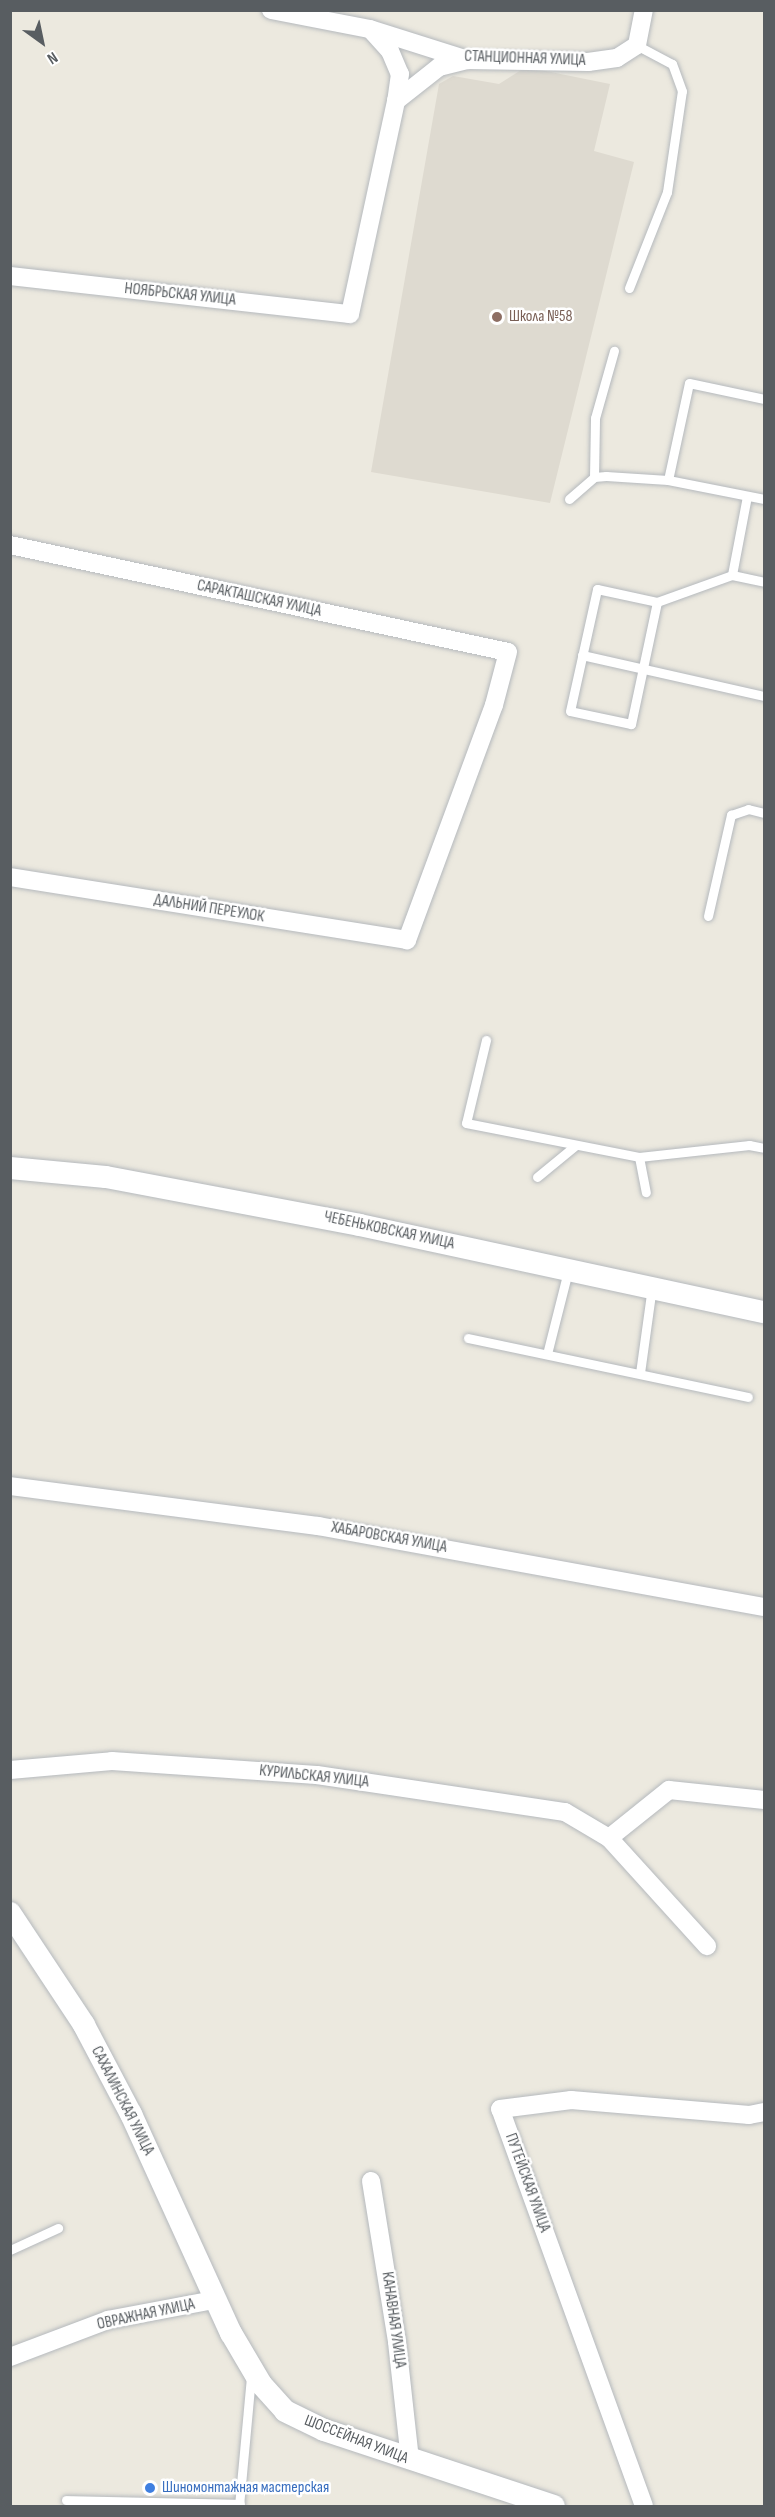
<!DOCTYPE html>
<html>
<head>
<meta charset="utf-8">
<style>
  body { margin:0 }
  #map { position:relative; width:775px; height:2517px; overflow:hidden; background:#ece9df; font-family:"Sofia Sans Condensed",sans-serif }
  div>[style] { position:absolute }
  .education>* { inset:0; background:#dedad0 }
  .roads { filter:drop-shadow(0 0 2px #b5b9bd) drop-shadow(0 0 2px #b5b9bd) }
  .service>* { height:9px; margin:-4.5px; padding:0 4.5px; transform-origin:4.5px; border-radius:4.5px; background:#fff }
  .minor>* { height:18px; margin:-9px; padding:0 9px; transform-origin:9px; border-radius:9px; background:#fff }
  .tertiary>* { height:22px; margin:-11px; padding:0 11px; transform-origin:11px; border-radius:11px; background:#fff }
  .dots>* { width:16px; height:16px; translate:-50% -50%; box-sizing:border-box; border:3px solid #fff; border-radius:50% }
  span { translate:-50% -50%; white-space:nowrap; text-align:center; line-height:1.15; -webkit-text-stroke:5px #fff; paint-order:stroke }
  .street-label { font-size:16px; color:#585d61 }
  .education-label { font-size:16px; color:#785e54 }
  .left { translate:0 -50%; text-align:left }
  .shop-label { font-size:16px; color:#366cbe }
  .frame { position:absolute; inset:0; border:12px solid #585d61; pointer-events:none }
  .north { position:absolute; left:12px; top:12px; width:60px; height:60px; -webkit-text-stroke:4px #fff; paint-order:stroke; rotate:147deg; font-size:16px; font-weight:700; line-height:24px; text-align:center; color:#585d61 }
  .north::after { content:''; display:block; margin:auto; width:21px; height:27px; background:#585d61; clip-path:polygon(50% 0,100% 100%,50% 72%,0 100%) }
</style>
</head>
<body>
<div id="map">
  <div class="education">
    <div style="clip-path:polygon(526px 67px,610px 84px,594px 151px,634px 162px,550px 503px,371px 472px,439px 84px,453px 76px,499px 84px)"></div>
  </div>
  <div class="roads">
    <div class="service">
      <div style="left:629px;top:288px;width:103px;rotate:-68.4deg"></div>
      <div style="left:667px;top:192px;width:102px;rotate:-81.6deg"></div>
      <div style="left:682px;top:91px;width:29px;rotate:-110deg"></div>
      <div style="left:672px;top:64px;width:40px;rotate:-152deg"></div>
      <div style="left:594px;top:477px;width:59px;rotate:-89deg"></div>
      <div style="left:595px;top:418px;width:70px;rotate:-74.2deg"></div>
      <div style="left:668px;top:480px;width:99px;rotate:-77.8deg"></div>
      <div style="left:689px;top:383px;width:77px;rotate:12deg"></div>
      <div style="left:747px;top:496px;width:80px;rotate:100.8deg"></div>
      <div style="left:732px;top:575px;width:33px;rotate:12deg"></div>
      <div style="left:569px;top:499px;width:33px;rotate:-41deg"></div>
      <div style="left:594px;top:477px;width:12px;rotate:-5deg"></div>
      <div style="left:606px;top:476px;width:62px;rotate:3.7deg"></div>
      <div style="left:668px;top:480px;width:98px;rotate:11.2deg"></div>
      <div style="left:657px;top:602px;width:125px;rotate:102deg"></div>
      <div style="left:631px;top:724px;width:62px;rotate:-168deg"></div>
      <div style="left:570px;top:711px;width:125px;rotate:-77.5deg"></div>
      <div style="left:597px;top:589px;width:61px;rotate:12.2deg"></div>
      <div style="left:657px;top:602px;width:80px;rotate:-19.8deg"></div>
      <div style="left:582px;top:655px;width:187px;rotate:12.7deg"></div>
      <div style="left:708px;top:916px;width:104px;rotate:-77.2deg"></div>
      <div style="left:731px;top:815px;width:18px;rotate:-19deg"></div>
      <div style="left:748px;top:809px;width:16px;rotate:14deg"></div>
      <div style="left:486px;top:1040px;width:85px;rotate:103.5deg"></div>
      <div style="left:466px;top:1123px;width:176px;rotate:11.1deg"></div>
      <div style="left:639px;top:1157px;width:111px;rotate:-6.2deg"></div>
      <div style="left:749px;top:1145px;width:15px;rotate:11deg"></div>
      <div style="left:639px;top:1157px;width:36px;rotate:79deg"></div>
      <div style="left:537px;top:1177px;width:50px;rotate:-39.4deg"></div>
      <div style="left:468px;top:1338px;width:286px;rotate:11.9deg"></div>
      <div style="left:547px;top:1354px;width:86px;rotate:-75.8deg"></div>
      <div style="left:640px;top:1373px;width:87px;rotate:-82.1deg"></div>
      <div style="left:10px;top:2250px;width:53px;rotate:-24.6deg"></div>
      <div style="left:66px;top:2500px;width:174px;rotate:1.3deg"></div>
      <div style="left:239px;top:2506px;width:130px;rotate:-84.7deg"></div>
    </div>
    <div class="minor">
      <div style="left:271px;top:10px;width:101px;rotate:10.9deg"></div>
      <div style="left:370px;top:29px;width:103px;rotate:17.6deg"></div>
      <div style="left:468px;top:60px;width:120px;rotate:1deg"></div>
      <div style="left:588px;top:62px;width:29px;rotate:-8deg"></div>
      <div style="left:617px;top:58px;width:24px;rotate:-33deg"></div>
      <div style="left:637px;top:45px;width:36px;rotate:-79deg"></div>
      <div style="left:371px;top:30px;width:28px;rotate:48deg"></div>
      <div style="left:390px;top:51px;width:25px;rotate:67deg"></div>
      <div style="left:400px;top:74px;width:27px;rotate:98deg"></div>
      <div style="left:10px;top:276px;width:342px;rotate:6.4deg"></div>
      <div style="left:350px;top:314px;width:218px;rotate:-77.8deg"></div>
      <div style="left:396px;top:101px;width:55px;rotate:-38.3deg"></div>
      <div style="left:439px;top:67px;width:30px;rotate:-14deg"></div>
      <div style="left:10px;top:545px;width:509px;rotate:12.13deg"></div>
      <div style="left:508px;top:652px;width:55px;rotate:104.8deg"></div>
      <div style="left:494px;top:705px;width:251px;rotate:110.3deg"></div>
      <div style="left:407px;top:940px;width:402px;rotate:-171deg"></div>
      <div style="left:10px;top:1486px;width:311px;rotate:7.4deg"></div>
      <div style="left:318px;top:1526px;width:453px;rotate:10.3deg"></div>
      <div style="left:10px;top:1770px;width:102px;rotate:-5deg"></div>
      <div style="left:112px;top:1761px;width:205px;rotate:3.9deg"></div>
      <div style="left:317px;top:1775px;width:251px;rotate:8.5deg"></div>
      <div style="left:565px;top:1812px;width:51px;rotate:30.6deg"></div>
      <div style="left:609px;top:1838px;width:146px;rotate:47.8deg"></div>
      <div style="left:609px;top:1838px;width:77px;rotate:-38.7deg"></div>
      <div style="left:669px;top:1790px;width:96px;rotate:6deg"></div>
      <div style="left:371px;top:2181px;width:163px;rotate:80.8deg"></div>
      <div style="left:397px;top:2342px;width:119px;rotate:83.7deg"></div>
      <div style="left:10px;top:2357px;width:105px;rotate:-20.7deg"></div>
      <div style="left:108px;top:2320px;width:108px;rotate:-10.7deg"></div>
      <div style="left:644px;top:2506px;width:422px;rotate:-109.9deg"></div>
      <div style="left:500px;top:2109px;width:72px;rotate:-7.2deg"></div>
      <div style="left:571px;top:2100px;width:179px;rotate:4.8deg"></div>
      <div style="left:749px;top:2115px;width:15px;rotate:-11deg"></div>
    </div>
    <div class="tertiary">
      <div style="left:10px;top:1168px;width:96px;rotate:5.4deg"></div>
      <div style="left:106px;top:1177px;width:258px;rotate:10.7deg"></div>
      <div style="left:360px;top:1225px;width:413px;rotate:12.2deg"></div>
      <div style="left:10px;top:1913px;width:134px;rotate:56.5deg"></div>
      <div style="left:84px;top:2025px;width:101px;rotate:62.2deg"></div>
      <div style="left:131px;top:2114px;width:241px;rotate:65.5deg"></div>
      <div style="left:231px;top:2333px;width:59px;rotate:59.5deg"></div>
      <div style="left:261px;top:2384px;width:36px;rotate:48deg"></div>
      <div style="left:285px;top:2411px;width:43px;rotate:26deg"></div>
      <div style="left:324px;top:2430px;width:242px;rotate:18.3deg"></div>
    </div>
  </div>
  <div class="dots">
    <div style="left:497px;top:317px;background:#8d6e63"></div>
    <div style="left:150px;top:2488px;background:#3f7fe0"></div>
  </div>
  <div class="street-label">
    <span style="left:525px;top:59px;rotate:2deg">СТАНЦИОННАЯ УЛИЦА</span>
    <span style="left:180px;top:295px;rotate:6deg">НОЯБРЬСКАЯ УЛИЦА</span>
    <span style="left:259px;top:599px;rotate:12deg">САРАКТАШСКАЯ УЛИЦА</span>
    <span style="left:209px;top:909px;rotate:9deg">ДАЛЬНИЙ ПЕРЕУЛОК</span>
    <span style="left:389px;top:1231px;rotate:12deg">ЧЕБЕНЬКОВСКАЯ УЛИЦА</span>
    <span style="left:389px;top:1538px;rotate:10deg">ХАБАРОВСКАЯ УЛИЦА</span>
    <span style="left:314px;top:1777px;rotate:6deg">КУРИЛЬСКАЯ УЛИЦА</span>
    <span style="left:122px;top:2101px;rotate:63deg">САХАЛИНСКАЯ УЛИЦА</span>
    <span style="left:527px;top:2183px;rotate:70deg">ПУТЕЙСКАЯ УЛИЦА</span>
    <span style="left:146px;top:2315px;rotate:-12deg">ОВРАЖНАЯ УЛИЦА</span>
    <span style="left:393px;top:2320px;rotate:82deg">КАНАВНАЯ УЛИЦА</span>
    <span style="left:356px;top:2440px;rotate:21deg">ШОССЕЙНАЯ УЛИЦА</span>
  </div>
  <div class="education-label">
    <span class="left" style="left:509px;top:317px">Школа №58</span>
  </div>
  <div class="shop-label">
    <span class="left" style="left:162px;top:2488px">Шиномонтажная мастерская</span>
  </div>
  <div class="frame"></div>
  <div class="north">N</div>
</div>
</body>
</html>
